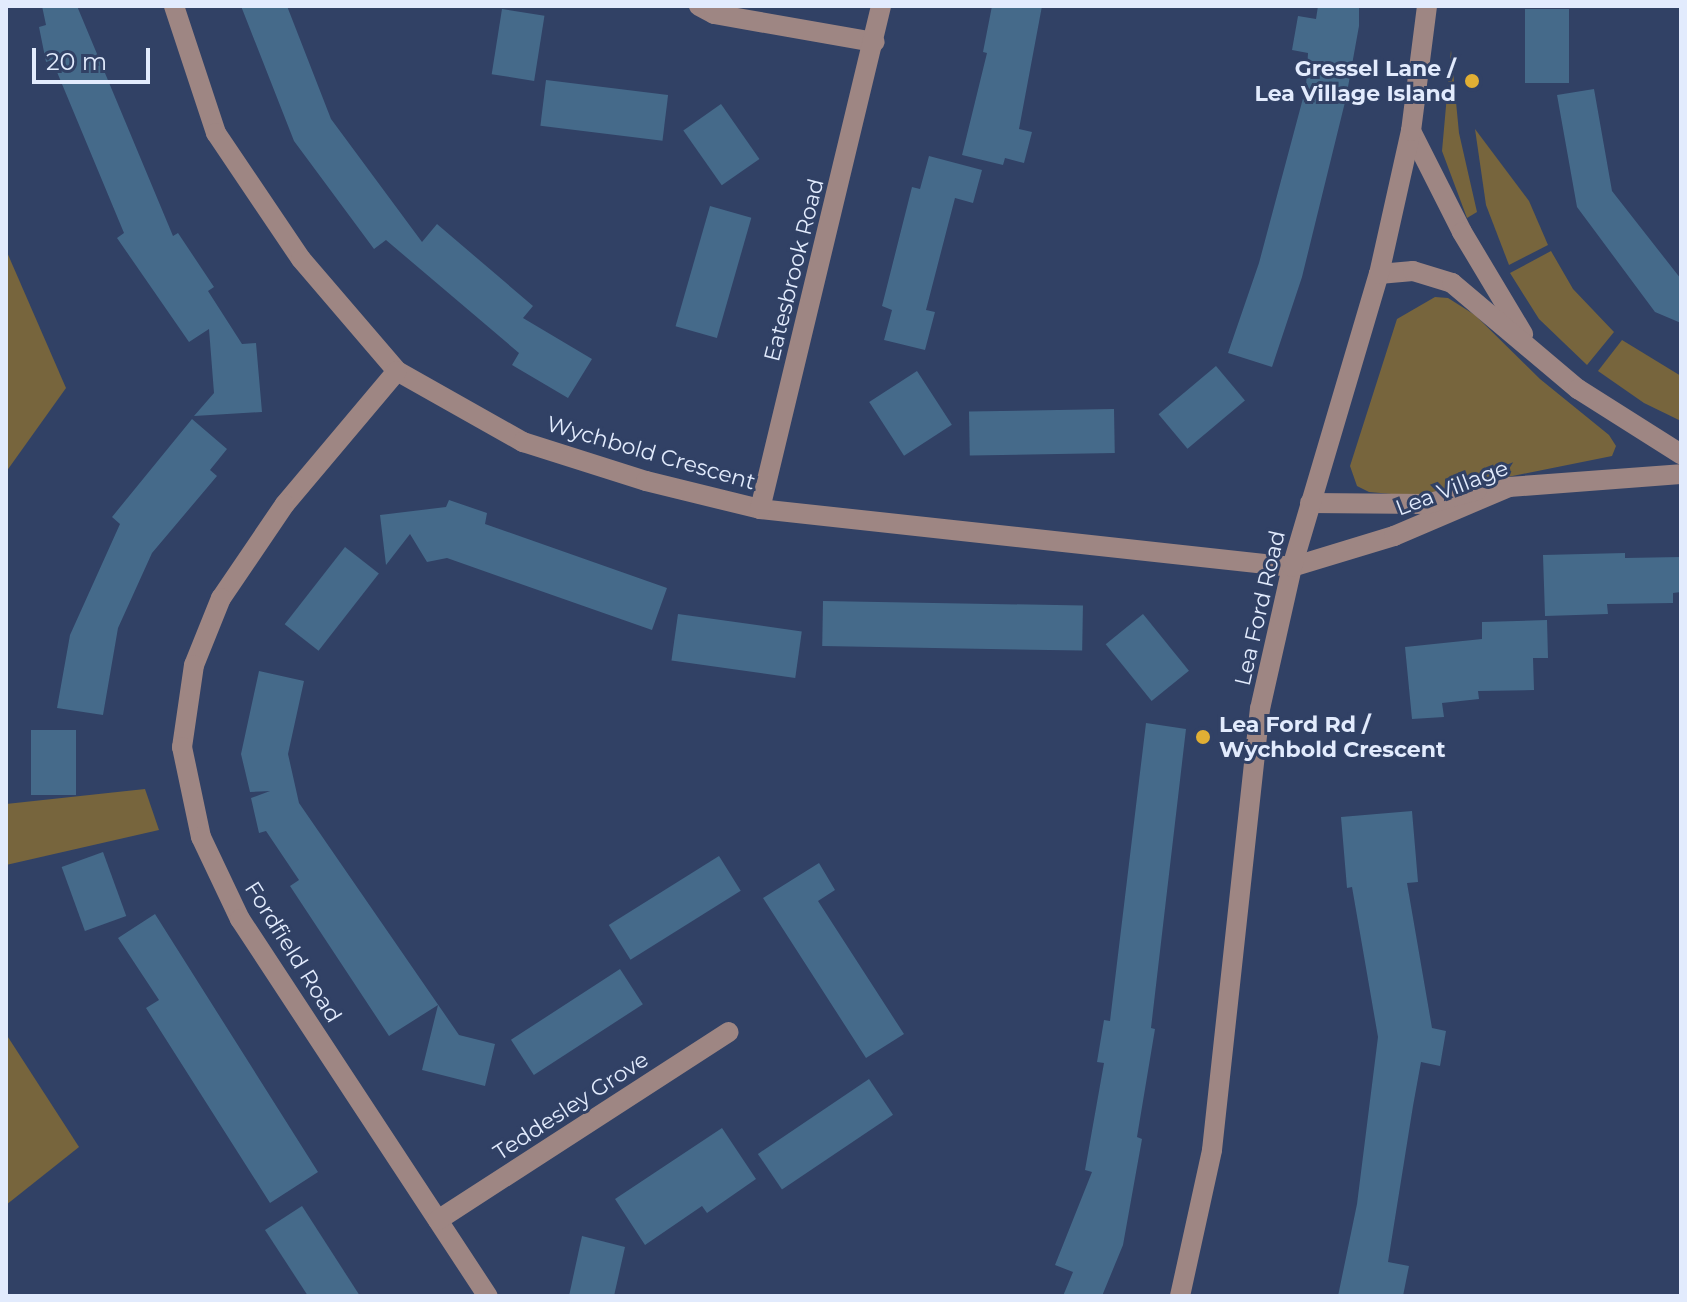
<!DOCTYPE html>
<html>
<head>
<meta charset="utf-8">
<style>
  body { margin:0 }
  #map { position:relative; width:1687px; height:1302px; overflow:hidden; background:#314165; font-family:Montserrat,sans-serif }
  div>[style] { position:absolute }
  .green>* { inset:0; background:#77653d }
  .building>* { inset:0; background:#456a8a; transform-origin:0 0 }
  .minor>* { height:20px; margin:-10px; padding:0 10px; transform-origin:10px; border-radius:10px; background:#9e8683 }
  .dots>* { width:22px; height:22px; translate:-50% -50%; box-sizing:border-box; border:4px solid #314165; border-radius:50% }
  span { translate:-50% -50%; white-space:nowrap; text-align:center; line-height:1.15; -webkit-text-stroke:6px #314165; paint-order:stroke }
  .poi-label { font-size:22px; color:#e2ebfd; font-weight:700 }
  .right { translate:-100% -50%; text-align:right }
  .left { translate:0 -50%; text-align:left }
  .street-label { font-size:22px; color:#e2ebfd }
  .frame { position:absolute; inset:0; border:8px solid #e2ebfd; pointer-events:none }
  .scale { position:absolute; left:32px; top:48px; width:118px; height:36px; box-sizing:border-box; border:4px solid #e2ebfd; border-top:0; padding-left:10px; font-size:24px; line-height:28px; white-space:nowrap; color:#e2ebfd; -webkit-text-stroke:6px #314165; paint-order:stroke }
</style>
</head>
<body>
<div id="map">
  <div class="green">
    <div style="clip-path:polygon(1451px 50px,1459px 133px,1477px 212px,1467px 218px,1442px 151px)"></div>
    <div style="clip-path:polygon(1475px 129px,1529px 201px,1548px 245px,1509px 265px,1486px 205px)"></div>
    <div style="clip-path:polygon(6px 250px,66px 388px,6px 472px)"></div>
    <div style="clip-path:polygon(1551px 251px,1573px 289px,1614px 332px,1587px 365px,1539px 319px,1510px 273px)"></div>
    <div style="clip-path:polygon(1435px 297px,1448px 298px,1475px 315px,1540px 379px,1609px 435px,1616px 446px,1612px 456px,1414px 496px,1369px 492px,1357px 486px,1350px 466px,1397px 319px)"></div>
    <div style="clip-path:polygon(1622px 340px,1681px 376px,1681px 421px,1644px 403px,1598px 371px)"></div>
    <div style="clip-path:polygon(145px 789px,159px 830px,6px 865px,6px 804px)"></div>
    <div style="clip-path:polygon(6px 1034px,79px 1147px,6px 1205px)"></div>
  </div>
  <div class="building">
    <div style="clip-path:polygon(42px 6px,77px 6px,173px 236px,178px 233px,214px 287px,208px 291px,242px 344px,256px 343px,262px 412px,194px 416px,214px 393px,209px 329px,189px 342px,117px 238px,124px 233px,52px 60px,46px 62px,39px 27px,46px 25px)"></div>
    <div style="clip-path:polygon(241px 6px,287px 6px,331px 119px,422px 242px,437px 224px,533px 306px,523px 318px,592px 359px,568px 398px,512px 365px,519px 353px,386px 240px,374px 249px,294px 141px)"></div>
    <div style="clip-path:polygon(992px 6px,1042px 6px,1019px 129px,1032px 132px,1024px 163px,1005px 158px,1003px 165px,962px 155px,987px 53px,983px 52px)"></div>
    <div style="clip-path:polygon(1318px 6px,1359px 6px,1359px 26px,1346px 98px,1302px 277px,1272px 367px,1228px 353px,1259px 263px,1306px 87px,1308px 53px,1292px 50px,1298px 16px,1316px 19px)"></div>
    <div style="left:502px;top:9px;width:43px;height:66px;rotate:9deg"></div>
    <div style="left:1525px;top:9px;width:44px;height:74px"></div>
    <div style="left:546px;top:80px;width:123px;height:46px;rotate:7deg"></div>
    <div style="clip-path:polygon(1594px 89px,1612px 191px,1681px 279px,1681px 323px,1655px 312px,1577px 207px,1557px 95px)"></div>
    <div style="left:721px;top:104px;width:67px;height:46px;rotate:55deg"></div>
    <div style="clip-path:polygon(929px 156px,982px 170px,973px 203px,955px 198px,926px 310px,935px 312px,925px 350px,884px 340px,892px 310px,882px 306px,912px 187px,920px 189px)"></div>
    <div style="left:710px;top:206px;width:43px;height:125px;rotate:16deg"></div>
    <div style="left:1216px;top:366px;width:45px;height:75px;rotate:50deg"></div>
    <div style="left:917px;top:371px;width:64px;height:57px;rotate:57deg"></div>
    <div style="left:1114px;top:409px;width:44px;height:145px;rotate:89deg"></div>
    <div style="clip-path:polygon(192px 419px,227px 449px,210px 470px,217px 476px,152px 553px,118px 628px,103px 715px,57px 708px,70px 635px,120px 524px,112px 517px)"></div>
    <div style="clip-path:polygon(449px 500px,487px 513px,485px 524px,667px 588px,652px 630px,447px 558px,427px 562px,410px 534px,386px 565px,380px 515px,446px 507px)"></div>
    <div style="left:345px;top:547px;width:43px;height:98px;rotate:38deg"></div>
    <div style="clip-path:polygon(1625px 553px,1625px 558px,1681px 557px,1681px 592px,1673px 593px,1673px 603px,1607px 604px,1608px 614px,1545px 616px,1543px 555px)"></div>
    <div style="left:823px;top:601px;width:260px;height:45px;rotate:1deg"></div>
    <div style="left:678px;top:614px;width:125px;height:47px;rotate:8deg"></div>
    <div style="left:1143px;top:614px;width:73px;height:48px;rotate:51deg"></div>
    <div style="clip-path:polygon(1547px 620px,1548px 658px,1533px 658px,1534px 690px,1478px 691px,1479px 699px,1442px 703px,1444px 717px,1412px 719px,1405px 647px,1482px 639px,1482px 622px)"></div>
    <div style="clip-path:polygon(259px 671px,304px 681px,288px 754px,299px 803px,459px 1035px,495px 1044px,485px 1086px,422px 1070px,438px 1005px,389px 1036px,290px 886px,299px 880px,266px 831px,259px 833px,251px 798px,270px 791px,250px 792px,241px 754px)"></div>
    <div style="clip-path:polygon(1146px 723px,1186px 729px,1151px 1028px,1155px 1029px,1137px 1137px,1142px 1139px,1123px 1245px,1102px 1296px,1063px 1296px,1073px 1272px,1055px 1265px,1092px 1172px,1085px 1170px,1104px 1063px,1097px 1062px,1104px 1020px,1110px 1021px)"></div>
    <div style="left:31px;top:730px;width:45px;height:65px"></div>
    <div style="clip-path:polygon(1412px 811px,1418px 882px,1407px 883px,1432px 1028px,1446px 1031px,1440px 1066px,1421px 1062px,1413px 1106px,1388px 1262px,1409px 1266px,1403px 1296px,1338px 1296px,1357px 1204px,1378px 1037px,1352px 887px,1347px 888px,1341px 817px)"></div>
    <div style="left:103px;top:852px;width:68px;height:44px;rotate:70deg"></div>
    <div style="left:719px;top:856px;width:41px;height:130px;rotate:58deg"></div>
    <div style="clip-path:polygon(819px 863px,835px 890px,818px 901px,904px 1034px,866px 1058px,763px 898px)"></div>
    <div style="clip-path:polygon(155px 914px,318px 1172px,270px 1203px,146px 1008px,159px 1000px,118px 938px)"></div>
    <div style="left:620px;top:969px;width:42px;height:130px;rotate:57deg"></div>
    <div style="left:869px;top:1079px;width:43px;height:134px;rotate:56deg"></div>
    <div style="clip-path:polygon(722px 1128px,756px 1179px,707px 1213px,702px 1206px,645px 1245px,615px 1199px)"></div>
    <div style="clip-path:polygon(302px 1206px,360px 1296px,308px 1296px,265px 1230px)"></div>
    <div style="clip-path:polygon(582px 1236px,625px 1247px,614px 1296px,569px 1296px)"></div>
  </div>
  <div class="minor">
    <div style="left:174px;top:6px;width:134px;rotate:71.7deg"></div>
    <div style="left:216px;top:133px;width:152px;rotate:56deg"></div>
    <div style="left:301px;top:259px;width:148px;rotate:49.4deg"></div>
    <div style="left:397px;top:371px;width:145px;rotate:29.4deg"></div>
    <div style="left:523px;top:442px;width:129px;rotate:17.6deg"></div>
    <div style="left:646px;top:481px;width:117px;rotate:13.8deg"></div>
    <div style="left:760px;top:509px;width:535px;rotate:6.22deg"></div>
    <div style="left:1292px;top:567px;width:107px;rotate:-16.9deg"></div>
    <div style="left:1394px;top:536px;width:125px;rotate:-23.1deg"></div>
    <div style="left:1509px;top:487px;width:172px;rotate:-4.3deg"></div>
    <div style="left:699px;top:6px;width:17px;rotate:28deg"></div>
    <div style="left:714px;top:14px;width:163px;rotate:9.9deg"></div>
    <div style="left:1411px;top:131px;width:113px;rotate:63.2deg"></div>
    <div style="left:1462px;top:232px;width:119px;rotate:59.1deg"></div>
    <div style="left:1379px;top:274px;width:34px;rotate:-5deg"></div>
    <div style="left:1413px;top:271px;width:41px;rotate:17.1deg"></div>
    <div style="left:1452px;top:283px;width:165px;rotate:40.1deg"></div>
    <div style="left:1578px;top:389px;width:122px;rotate:32.3deg"></div>
    <div style="left:397px;top:371px;width:174px;rotate:130.1deg"></div>
    <div style="left:285px;top:504px;width:114px;rotate:124.2deg"></div>
    <div style="left:221px;top:598px;width:72px;rotate:111.9deg"></div>
    <div style="left:194px;top:665px;width:83px;rotate:98.3deg"></div>
    <div style="left:182px;top:747px;width:92px;rotate:78.1deg"></div>
    <div style="left:201px;top:837px;width:91px;rotate:64.6deg"></div>
    <div style="left:240px;top:919px;width:451px;rotate:56.7deg"></div>
    <div style="left:1310px;top:503px;width:117px;rotate:0.5deg"></div>
    <div style="left:1427px;top:504px;width:52px;rotate:-15.6deg"></div>
    <div style="left:760px;top:509px;width:517px;rotate:-76.47deg"></div>
    <div style="left:438px;top:1220px;width:346px;rotate:-32.9deg"></div>
    <div style="left:1180px;top:1296px;width:149px;rotate:-77.6deg"></div>
    <div style="left:1212px;top:1150px;width:444px;rotate:-83.8deg"></div>
    <div style="left:1260px;top:709px;width:146px;rotate:-77.3deg"></div>
    <div style="left:1292px;top:567px;width:306px;rotate:-73.5deg"></div>
    <div style="left:1379px;top:274px;width:147px;rotate:-77.4deg"></div>
    <div style="left:1411px;top:131px;width:126px;rotate:-82.7deg"></div>
  </div>
  <div class="dots">
    <div style="left:1472px;top:81px;background:#e1af34"></div>
    <div style="left:1203px;top:737px;background:#e1af34"></div>
  </div>
  <div class="poi-label">
    <span class="right" style="left:1456px;top:81px">Gressel Lane /<br>Lea Village Island</span>
    <span class="left" style="left:1219px;top:737px">Lea Ford Rd /<br>Wychbold Crescent</span>
  </div>
  <div class="street-label">
    <span style="left:794px;top:270px;rotate:-76deg">Eatesbrook Road</span>
    <span style="left:651px;top:453px;rotate:16deg">Wychbold Crescent</span>
    <span style="left:1452px;top:488px;rotate:-21deg">Lea Village</span>
    <span style="left:1260px;top:608px;rotate:-77deg">Lea Ford Road</span>
    <span style="left:293px;top:952px;rotate:58deg">Fordfield Road</span>
    <span style="left:571px;top:1106px;rotate:-33deg">Teddesley Grove</span>
  </div>
  <div class="frame"></div>
  <div class="scale">20 m</div>
</div>
</body>
</html>
